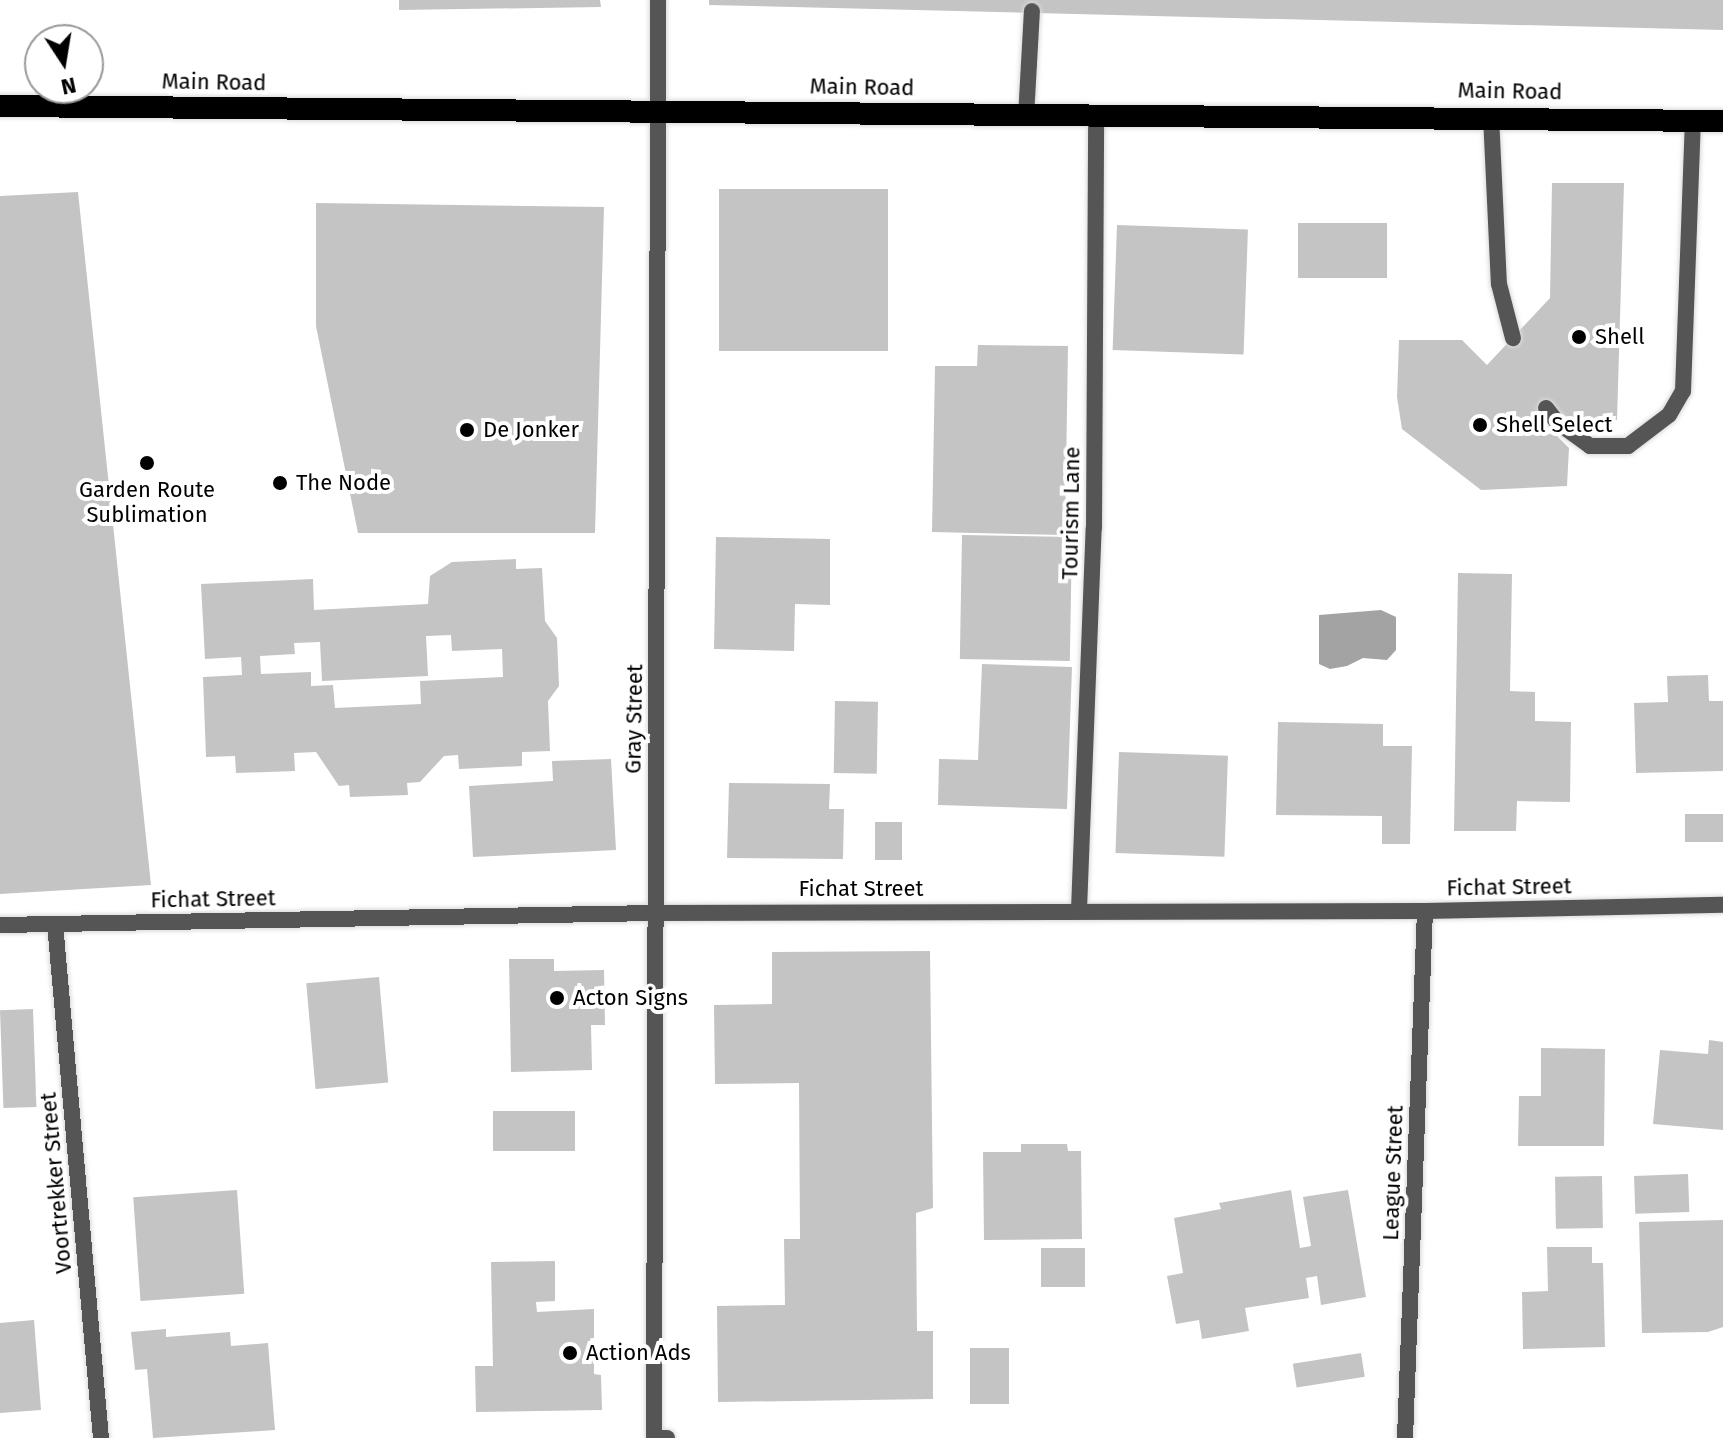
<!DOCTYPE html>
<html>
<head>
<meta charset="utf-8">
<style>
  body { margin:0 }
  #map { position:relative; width:1723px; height:1438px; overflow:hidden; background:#fff; font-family:"Fira Sans",sans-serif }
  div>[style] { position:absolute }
  .water>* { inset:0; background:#a3a3a3 }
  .building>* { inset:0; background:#c4c4c4; transform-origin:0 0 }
  .roads { filter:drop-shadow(0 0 2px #dbdbdb) drop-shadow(0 0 2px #dbdbdb) }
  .service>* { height:16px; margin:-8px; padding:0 8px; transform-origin:8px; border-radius:8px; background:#555 }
  .pedestrian>* { height:16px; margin:-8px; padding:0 8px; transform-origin:8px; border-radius:8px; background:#555 }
  .minor>* { height:16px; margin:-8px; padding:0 8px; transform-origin:8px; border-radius:8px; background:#555 }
  .tertiary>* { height:16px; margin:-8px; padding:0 8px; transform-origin:8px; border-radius:8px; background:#555 }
  .trunk>* { height:22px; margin:-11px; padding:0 11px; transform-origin:11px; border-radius:11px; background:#000 }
  .dots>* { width:22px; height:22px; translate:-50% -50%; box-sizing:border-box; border:4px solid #fff; border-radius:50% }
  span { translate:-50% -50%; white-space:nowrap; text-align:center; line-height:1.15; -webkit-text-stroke:8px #fff; paint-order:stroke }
  .street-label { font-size:22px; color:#000 }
  .poi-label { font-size:22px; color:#000 }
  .left { translate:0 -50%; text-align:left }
  .north { position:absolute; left:24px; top:24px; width:80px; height:80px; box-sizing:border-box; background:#fff; border:2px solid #999; border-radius:50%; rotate:168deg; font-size:22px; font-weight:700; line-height:32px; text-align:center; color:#000 }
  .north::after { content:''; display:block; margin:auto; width:28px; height:36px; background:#000; clip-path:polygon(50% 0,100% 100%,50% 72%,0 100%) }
</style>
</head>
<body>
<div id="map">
  <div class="water">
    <div style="clip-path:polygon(1381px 610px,1396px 617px,1396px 650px,1387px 660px,1363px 658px,1347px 666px,1330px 669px,1319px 664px,1319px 615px)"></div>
  </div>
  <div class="building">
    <div style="clip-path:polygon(399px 0,600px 0,601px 7px,399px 10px)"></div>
    <div style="clip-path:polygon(709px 0,1723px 0,1723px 30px,709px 5px)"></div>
    <div style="clip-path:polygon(1552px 183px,1624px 183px,1617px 420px,1555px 416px,1552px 401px,1539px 418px,1569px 448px,1567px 486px,1481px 490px,1402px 429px,1397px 397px,1399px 340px,1462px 340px,1487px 365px,1550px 298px)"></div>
    <div style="left:888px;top:189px;width:162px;height:169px;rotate:90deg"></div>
    <div style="clip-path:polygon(78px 192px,151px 885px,0 894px,0 196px)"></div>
    <div style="clip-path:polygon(316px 203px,604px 207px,595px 533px,358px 533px,316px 326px)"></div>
    <div style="left:1298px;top:223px;width:89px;height:55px"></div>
    <div style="left:1117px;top:225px;width:131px;height:125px;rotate:2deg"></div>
    <div style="clip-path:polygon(978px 345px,1068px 346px,1065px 535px,932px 532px,935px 366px,977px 366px)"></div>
    <div style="left:962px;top:535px;width:110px;height:124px;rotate:1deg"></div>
    <div style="clip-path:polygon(716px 537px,830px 539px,830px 605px,795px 604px,794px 651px,714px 649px)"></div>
    <div style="clip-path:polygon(evenodd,516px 559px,516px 569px,542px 568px,545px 621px,557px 638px,559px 686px,548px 701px,550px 751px,522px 752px,522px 766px,459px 769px,458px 755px,444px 756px,420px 782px,407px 783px,408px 795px,350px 797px,349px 785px,339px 786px,316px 752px,294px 753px,295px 771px,236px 773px,235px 756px,206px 757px,203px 677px,242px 675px,241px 657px,205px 659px,201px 584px,313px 579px,314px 610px,428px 604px,430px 576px,452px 562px,516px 559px,451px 635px,452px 651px,502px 649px,503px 677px,420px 681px,421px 704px,335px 708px,333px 685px,311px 686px,311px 672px,261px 674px,260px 656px,295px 654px,294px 643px,320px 642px,322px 681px,428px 676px,426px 636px,451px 635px)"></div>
    <div style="clip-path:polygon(1458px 573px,1512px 574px,1510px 691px,1535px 692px,1535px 721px,1571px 722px,1570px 802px,1517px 801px,1516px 831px,1454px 831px)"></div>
    <div style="clip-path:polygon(982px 664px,1072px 667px,1067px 809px,938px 805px,939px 759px,978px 760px)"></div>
    <div style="clip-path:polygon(1708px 675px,1709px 701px,1723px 701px,1723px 771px,1636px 773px,1634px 703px,1668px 702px,1667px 676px)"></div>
    <div style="left:835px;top:701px;width:43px;height:72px;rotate:1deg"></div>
    <div style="clip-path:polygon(1278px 722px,1383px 724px,1383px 746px,1412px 746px,1410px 844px,1382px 844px,1382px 816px,1276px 815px)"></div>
    <div style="left:1119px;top:752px;width:109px;height:101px;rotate:2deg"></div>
    <div style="clip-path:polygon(611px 759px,616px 850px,473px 857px,469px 786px,553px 781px,552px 761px)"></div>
    <div style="clip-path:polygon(729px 783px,830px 784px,829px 809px,844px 809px,843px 859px,727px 858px)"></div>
    <div style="left:1723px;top:814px;width:28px;height:38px;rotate:90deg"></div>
    <div style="left:875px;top:822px;width:27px;height:38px"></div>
    <div style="clip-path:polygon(930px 951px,933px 1208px,916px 1213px,917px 1331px,933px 1331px,933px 1399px,718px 1402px,717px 1306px,785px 1305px,784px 1239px,800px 1239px,799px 1083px,715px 1084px,714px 1005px,772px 1004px,772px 952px)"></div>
    <div style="clip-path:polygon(509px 959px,554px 959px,554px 971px,604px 970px,605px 1025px,591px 1025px,592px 1070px,511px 1072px)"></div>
    <div style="left:379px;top:977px;width:106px;height:73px;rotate:85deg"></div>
    <div style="left:33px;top:1009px;width:98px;height:33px;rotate:88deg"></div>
    <div style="clip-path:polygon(1709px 1040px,1723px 1042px,1723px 1130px,1653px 1124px,1660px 1050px,1708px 1054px)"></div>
    <div style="clip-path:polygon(1541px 1048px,1605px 1049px,1604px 1146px,1518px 1146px,1519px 1096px,1541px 1096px)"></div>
    <div style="left:493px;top:1111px;width:82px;height:40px"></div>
    <div style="clip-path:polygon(1021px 1144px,1067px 1144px,1068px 1151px,1081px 1151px,1082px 1239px,984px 1240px,983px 1152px,1021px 1152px)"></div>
    <div style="left:1688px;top:1174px;width:38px;height:54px;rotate:88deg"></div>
    <div style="left:1602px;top:1176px;width:52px;height:47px;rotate:89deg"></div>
    <div style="left:237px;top:1190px;width:104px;height:104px;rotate:86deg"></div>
    <div style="clip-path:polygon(1291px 1190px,1300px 1248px,1311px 1246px,1303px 1197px,1348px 1190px,1366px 1297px,1321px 1305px,1317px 1276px,1306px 1278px,1309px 1298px,1245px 1308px,1249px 1331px,1202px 1339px,1199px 1320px,1176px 1324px,1167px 1276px,1183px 1273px,1174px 1218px,1221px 1209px,1219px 1203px)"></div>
    <div style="clip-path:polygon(1723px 1220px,1723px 1327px,1708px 1332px,1642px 1333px,1639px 1222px)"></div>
    <div style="clip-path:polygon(1547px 1247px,1592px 1247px,1592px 1263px,1603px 1263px,1605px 1347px,1523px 1349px,1522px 1292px,1548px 1291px)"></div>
    <div style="left:1041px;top:1248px;width:44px;height:39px"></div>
    <div style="clip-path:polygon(555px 1261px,555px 1301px,536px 1302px,537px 1312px,594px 1309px,594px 1374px,601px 1375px,602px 1410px,476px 1412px,475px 1366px,493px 1366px,491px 1262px)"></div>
    <div style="clip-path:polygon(34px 1320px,41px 1410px,0 1413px,0 1323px)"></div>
    <div style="clip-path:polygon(166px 1329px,166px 1337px,230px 1332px,231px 1346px,268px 1343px,275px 1430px,153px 1438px,147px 1369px,135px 1370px,131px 1332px)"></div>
    <div style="left:970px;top:1348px;width:39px;height:56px"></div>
    <div style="left:1361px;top:1353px;width:24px;height:69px;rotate:81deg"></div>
  </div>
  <div class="roads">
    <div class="service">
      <div style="left:1491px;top:116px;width:168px;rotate:87.3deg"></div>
      <div style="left:1499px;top:284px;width:56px;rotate:75.5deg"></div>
      <div style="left:1546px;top:408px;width:18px;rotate:52deg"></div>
      <div style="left:1557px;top:422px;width:41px;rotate:36deg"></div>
      <div style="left:1590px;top:446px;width:38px"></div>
      <div style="left:1628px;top:446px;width:51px;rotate:-37.1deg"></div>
      <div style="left:1669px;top:415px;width:28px;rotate:-60deg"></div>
      <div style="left:1683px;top:391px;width:271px;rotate:-87.9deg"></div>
    </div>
    <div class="pedestrian">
      <div style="left:1026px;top:117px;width:106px;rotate:-86.8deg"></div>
    </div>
    <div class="minor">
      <div style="left:658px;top:109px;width:109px;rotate:-90deg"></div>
      <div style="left:1079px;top:910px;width:382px;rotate:-87.8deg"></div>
      <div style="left:1094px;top:528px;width:412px;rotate:-89.7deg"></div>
      <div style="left:55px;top:924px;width:516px;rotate:84.89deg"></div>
      <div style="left:0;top:925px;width:653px;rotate:-1.05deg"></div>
      <div style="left:653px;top:913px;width:772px;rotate:-0.15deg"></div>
      <div style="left:1425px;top:911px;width:298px;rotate:-1.2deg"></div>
      <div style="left:654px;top:1438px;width:13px"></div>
      <div style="left:1405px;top:1438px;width:527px;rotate:-87.83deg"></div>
    </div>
    <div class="tertiary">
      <div style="left:654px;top:1438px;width:1329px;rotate:-89.83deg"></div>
    </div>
    <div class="trunk">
      <div style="left:0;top:106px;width:1723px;rotate:0.5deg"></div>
    </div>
  </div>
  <div class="dots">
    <div style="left:1579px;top:337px;background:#000"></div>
    <div style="left:1480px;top:425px;background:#000"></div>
    <div style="left:467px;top:430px;background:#000"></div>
    <div style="left:147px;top:463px;background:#000"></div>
    <div style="left:280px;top:483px;background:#000"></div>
    <div style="left:557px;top:998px;background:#000"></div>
    <div style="left:570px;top:1353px;background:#000"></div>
  </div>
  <div class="street-label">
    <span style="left:214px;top:82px;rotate:1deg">Main Road</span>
    <span style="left:862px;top:87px;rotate:1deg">Main Road</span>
    <span style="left:1510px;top:91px;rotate:1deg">Main Road</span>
    <span style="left:1071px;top:513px;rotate:-89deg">Tourism Lane</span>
    <span style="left:634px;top:719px;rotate:-89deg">Gray Street</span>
    <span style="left:1509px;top:887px;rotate:-1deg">Fichat Street</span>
    <span style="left:861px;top:889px">Fichat Street</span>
    <span style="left:213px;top:899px;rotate:-1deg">Fichat Street</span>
    <span style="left:1393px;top:1173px;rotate:-88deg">League Street</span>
    <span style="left:56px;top:1183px;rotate:-95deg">Voortrekker Street</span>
  </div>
  <div class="poi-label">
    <span class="left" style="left:1595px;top:337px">Shell</span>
    <span class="left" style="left:1496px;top:425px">Shell Select</span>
    <span class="left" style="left:483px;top:430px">De Jonker</span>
    <span class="left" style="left:296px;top:483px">The Node</span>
    <span style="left:147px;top:502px">Garden Route<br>Sublimation</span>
    <span class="left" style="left:573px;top:998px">Acton Signs</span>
    <span class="left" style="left:586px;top:1353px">Action Ads</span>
  </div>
  <div class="north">N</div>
</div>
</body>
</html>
